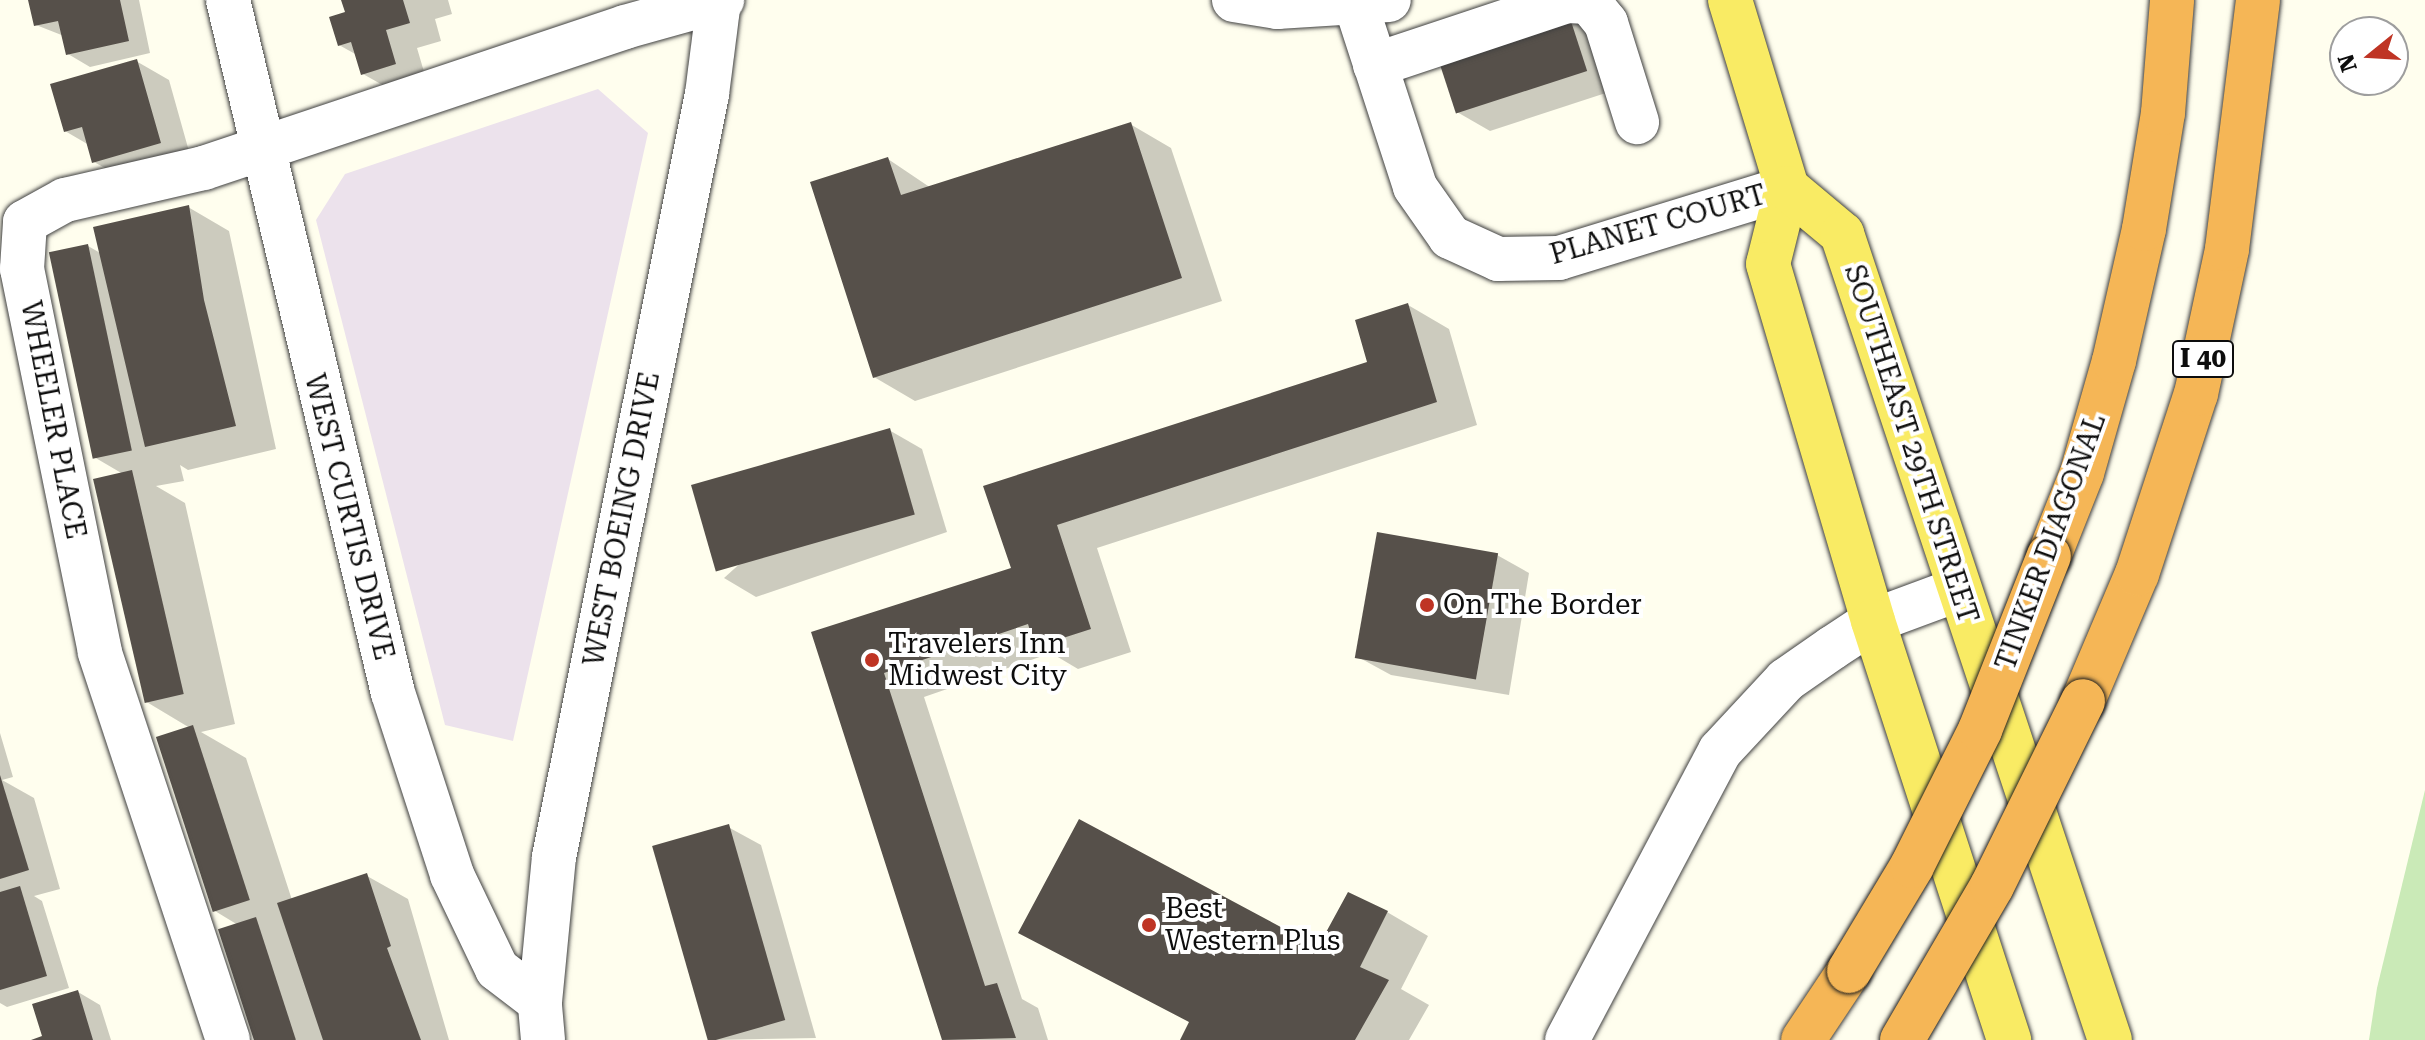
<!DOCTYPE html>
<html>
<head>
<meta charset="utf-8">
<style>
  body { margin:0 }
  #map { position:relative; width:2425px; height:1040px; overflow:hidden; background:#fffeee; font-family:"Roboto Serif",serif }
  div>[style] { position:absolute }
  .industrial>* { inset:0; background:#ece2ec }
  .green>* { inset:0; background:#caeab7 }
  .shadow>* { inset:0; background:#0003 }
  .building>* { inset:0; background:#56504a; transform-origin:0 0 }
  .roads { filter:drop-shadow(0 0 2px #404040) drop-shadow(0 0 2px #404040) }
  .minor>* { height:44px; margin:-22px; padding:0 22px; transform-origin:22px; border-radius:22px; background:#fff }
  .major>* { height:44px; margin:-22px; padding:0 22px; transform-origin:22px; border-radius:22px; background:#f9eb64 }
  .highway>* { height:44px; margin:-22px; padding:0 22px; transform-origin:22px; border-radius:22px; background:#f5b656 }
  .bridges { filter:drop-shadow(0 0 2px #1e1e1e) drop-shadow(0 0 2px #1e1e1e) }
  .highway-bridge>* { height:44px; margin:-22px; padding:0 22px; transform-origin:22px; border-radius:22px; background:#f5b656 }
  .dots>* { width:22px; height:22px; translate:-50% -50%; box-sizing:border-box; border:4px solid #fff; border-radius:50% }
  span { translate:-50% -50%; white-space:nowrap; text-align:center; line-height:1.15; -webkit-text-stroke:8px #fff; paint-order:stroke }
  .shield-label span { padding:2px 6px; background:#fff; border:2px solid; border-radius:6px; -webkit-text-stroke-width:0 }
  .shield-label { font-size:26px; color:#0d0d0d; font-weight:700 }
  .street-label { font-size:28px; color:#0d0d0d }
  .poi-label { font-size:28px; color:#0d0d0d }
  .left { translate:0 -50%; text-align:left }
  .north { position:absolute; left:2329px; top:16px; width:80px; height:80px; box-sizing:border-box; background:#fff; border:2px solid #9e9e9e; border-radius:50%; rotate:252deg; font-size:22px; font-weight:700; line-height:32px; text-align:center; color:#0d0d0d }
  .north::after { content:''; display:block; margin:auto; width:28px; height:36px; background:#bf3424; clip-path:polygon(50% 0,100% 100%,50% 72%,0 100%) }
</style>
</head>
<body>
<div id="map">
  <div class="industrial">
    <div style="clip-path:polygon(598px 89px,648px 133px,513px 741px,445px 725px,316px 220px,345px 174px)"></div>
  </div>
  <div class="green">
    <div style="clip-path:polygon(2425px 790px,2425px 1040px,2369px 1040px,2377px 988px)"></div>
  </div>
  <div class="shadow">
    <div style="clip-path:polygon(30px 0,139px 0,150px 53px,90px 67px,68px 54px,64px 36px,36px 25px)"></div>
    <div style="clip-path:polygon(343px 0,448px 0,452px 14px,435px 19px,441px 41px,417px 48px,427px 82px,395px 92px,363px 74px,357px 55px,339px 45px,347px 13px)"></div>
    <div style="clip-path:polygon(1567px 15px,1600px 33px,1618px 89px,1490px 131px,1457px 112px)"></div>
    <div style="clip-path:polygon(136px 61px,169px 80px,192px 162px,127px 180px,94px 162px,89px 145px,65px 131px)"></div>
    <div style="clip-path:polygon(1130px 124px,1171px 148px,1222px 301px,915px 401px,874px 377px,888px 159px,931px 188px)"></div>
    <div style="clip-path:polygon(188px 207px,229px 231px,276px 449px,188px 470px,180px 465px,184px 481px,156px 486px,185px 503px,235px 724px,201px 732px,246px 758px,292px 900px,367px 876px,408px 899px,449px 1040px,256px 1040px,238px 925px,215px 911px,190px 728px,145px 701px,123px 474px,94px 457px,88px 246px,102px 254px)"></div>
    <div style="clip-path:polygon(1408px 305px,1449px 329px,1477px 425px,1097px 548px,1131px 652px,1078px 669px,1051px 653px,924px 697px,1022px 999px,1038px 1008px,1048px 1040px,944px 1040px,814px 633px,1013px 570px,986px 488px,1369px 363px)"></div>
    <div style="clip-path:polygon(889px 430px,922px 449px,947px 532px,756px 597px,724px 578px)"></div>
    <div style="clip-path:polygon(1497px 555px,1529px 573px,1509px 695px,1391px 675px,1358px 657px)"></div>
    <div style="clip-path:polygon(0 733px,13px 777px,2px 780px,34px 798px,60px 889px,34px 896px,42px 901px,69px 988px,7px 1007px,0 1003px)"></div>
    <div style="clip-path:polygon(728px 827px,761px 845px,816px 1038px,711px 1040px,655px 848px)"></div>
    <div style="clip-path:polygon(1387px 912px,1428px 936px,1401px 989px,1429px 1005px,1409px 1040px,1182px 1040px,1191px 1023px)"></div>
    <div style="clip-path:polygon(78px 992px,100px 1005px,111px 1040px,36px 1040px,44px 1037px)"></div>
  </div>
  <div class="building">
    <div style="clip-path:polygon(28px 0,120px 0,129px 41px,66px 55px,58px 21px,34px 26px)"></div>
    <div style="clip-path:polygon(341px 0,403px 0,410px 23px,386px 30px,396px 64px,361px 75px,351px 42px,338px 46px,329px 17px,345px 12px)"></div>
    <div style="left:1568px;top:12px;width:62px;height:138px;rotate:72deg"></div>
    <div style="clip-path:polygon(137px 59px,161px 143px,92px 163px,82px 127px,64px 132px,50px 84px)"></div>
    <div style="clip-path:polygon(1131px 122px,1182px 278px,873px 378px,810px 182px,888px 157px,901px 195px)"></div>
    <div style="clip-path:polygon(189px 205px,204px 300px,236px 426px,145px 447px,93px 227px)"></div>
    <div style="left:88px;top:244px;width:211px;height:40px;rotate:78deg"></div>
    <div style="clip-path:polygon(1408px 303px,1437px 402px,1057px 525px,1091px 629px,1035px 647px,1028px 624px,884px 673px,985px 986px,997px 983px,1016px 1038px,942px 1040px,811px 632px,1011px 568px,983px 486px,1367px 362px,1355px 320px)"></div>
    <div style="left:890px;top:428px;width:90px;height:207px;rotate:74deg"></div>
    <div style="left:132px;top:470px;width:230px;height:40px;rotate:77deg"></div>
    <div style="left:1377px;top:532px;width:123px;height:128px;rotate:10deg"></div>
    <div style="left:193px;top:725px;width:184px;height:39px;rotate:72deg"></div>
    <div style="clip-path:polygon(0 775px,29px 870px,0 879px)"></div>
    <div style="clip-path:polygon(1079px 819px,1318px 947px,1348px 892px,1388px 911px,1360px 967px,1389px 980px,1355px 1040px,1180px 1040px,1189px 1022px,1018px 933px)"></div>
    <div style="left:729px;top:824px;width:204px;height:80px;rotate:74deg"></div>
    <div style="clip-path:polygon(367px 873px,391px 946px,387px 948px,421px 1040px,323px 1040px,277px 903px)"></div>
    <div style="clip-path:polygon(20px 886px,47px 976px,0 990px,0 892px)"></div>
    <div style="left:256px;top:917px;width:129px;height:40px;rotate:72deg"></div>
    <div style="clip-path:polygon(78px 990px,93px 1040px,31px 1040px,42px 1036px,32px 1004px)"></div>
  </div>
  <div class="roads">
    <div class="minor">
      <div style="left:228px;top:0;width:712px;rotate:76.61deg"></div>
      <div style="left:393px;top:693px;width:191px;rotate:72deg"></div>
      <div style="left:452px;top:875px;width:104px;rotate:64.4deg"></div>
      <div style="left:497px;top:969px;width:54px;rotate:37.5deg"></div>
      <div style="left:1234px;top:0;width:44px;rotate:9.2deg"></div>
      <div style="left:1277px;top:7px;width:112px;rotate:-3.6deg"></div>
      <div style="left:1356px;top:5px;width:191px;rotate:72deg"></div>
      <div style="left:1415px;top:187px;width:61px;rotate:55deg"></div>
      <div style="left:1450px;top:237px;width:53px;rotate:24.6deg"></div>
      <div style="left:1498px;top:259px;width:61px;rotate:-0.9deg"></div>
      <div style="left:1559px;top:258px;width:239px;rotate:-17.1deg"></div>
      <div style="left:1375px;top:65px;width:202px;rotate:-18.4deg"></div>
      <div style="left:1567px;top:1px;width:22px;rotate:3deg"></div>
      <div style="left:1589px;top:2px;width:27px;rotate:51deg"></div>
      <div style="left:1606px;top:23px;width:104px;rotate:72.6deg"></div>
      <div style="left:228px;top:1040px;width:409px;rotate:-108.3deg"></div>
      <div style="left:100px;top:652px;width:391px;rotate:-101.5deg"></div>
      <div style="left:22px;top:269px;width:47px;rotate:-86.3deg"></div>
      <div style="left:25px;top:222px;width:46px;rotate:-28.8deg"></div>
      <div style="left:65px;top:200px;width:143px;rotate:-13deg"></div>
      <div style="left:204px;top:168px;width:444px;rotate:-18.5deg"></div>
      <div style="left:625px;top:27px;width:101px;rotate:-15.6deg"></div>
      <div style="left:543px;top:1040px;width:38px;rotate:-95deg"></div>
      <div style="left:540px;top:1002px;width:146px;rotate:-84.5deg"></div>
      <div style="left:554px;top:857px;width:778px;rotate:-78.66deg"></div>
      <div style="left:707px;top:94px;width:95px;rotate:-82.7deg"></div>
      <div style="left:1567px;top:1040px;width:327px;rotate:-62.1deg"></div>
      <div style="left:1720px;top:751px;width:97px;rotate:-47.1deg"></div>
      <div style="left:1786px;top:680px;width:56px;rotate:-34.8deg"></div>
      <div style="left:1832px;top:648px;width:49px;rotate:-33.4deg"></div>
      <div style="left:1873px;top:621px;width:92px;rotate:-20.4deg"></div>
    </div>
    <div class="major">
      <div style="left:1730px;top:0;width:196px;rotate:73.1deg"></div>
      <div style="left:1787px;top:188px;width:78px;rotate:104deg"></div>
      <div style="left:1768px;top:264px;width:372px;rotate:73.6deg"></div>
      <div style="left:1873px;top:621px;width:441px;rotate:72deg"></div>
      <div style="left:1787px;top:188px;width:72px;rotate:39.9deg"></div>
      <div style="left:1842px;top:234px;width:849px;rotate:71.61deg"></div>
    </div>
    <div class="highway">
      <div style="left:2049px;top:556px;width:89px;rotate:-68.3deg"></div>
      <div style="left:2082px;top:473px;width:116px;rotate:-74.1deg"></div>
      <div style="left:2114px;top:361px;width:135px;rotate:-77.2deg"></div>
      <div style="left:2144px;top:229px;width:118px;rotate:-80.7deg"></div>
      <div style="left:2163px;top:113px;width:113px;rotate:-85.4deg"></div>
      <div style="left:2083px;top:701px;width:138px;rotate:-67deg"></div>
      <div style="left:2137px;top:574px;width:189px;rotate:-71.9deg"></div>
      <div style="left:2196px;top:394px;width:148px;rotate:-77.9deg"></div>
      <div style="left:2227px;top:249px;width:251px;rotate:-82.9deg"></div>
      <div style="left:1803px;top:1040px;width:83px;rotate:-56.3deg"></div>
    </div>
  </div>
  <div class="bridges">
    <div class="highway-bridge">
      <div style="left:1849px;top:971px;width:122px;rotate:-59deg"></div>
      <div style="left:1912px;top:866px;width:152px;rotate:-63.4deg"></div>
      <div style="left:1980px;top:730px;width:187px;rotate:-68.4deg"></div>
      <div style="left:1902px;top:1040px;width:178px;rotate:-59.7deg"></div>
      <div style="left:1992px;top:886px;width:206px;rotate:-63.8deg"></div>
    </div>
  </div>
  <div class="dots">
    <div style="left:1427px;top:605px;background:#bf3424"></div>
    <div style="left:872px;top:660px;background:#bf3424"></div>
    <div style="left:1149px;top:925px;background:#bf3424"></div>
  </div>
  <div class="shield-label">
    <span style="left:2203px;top:359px">I 40</span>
  </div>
  <div class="street-label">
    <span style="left:1658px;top:225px;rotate:-16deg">PLANET COURT</span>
    <span style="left:53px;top:420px;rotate:79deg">WHEELER PLACE</span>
    <span style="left:1911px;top:444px;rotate:72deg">SOUTHEAST 29TH STREET</span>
    <span style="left:349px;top:517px;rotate:76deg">WEST CURTIS DRIVE</span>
    <span style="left:622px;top:519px;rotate:-79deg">WEST BOEING DRIVE</span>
    <span style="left:2051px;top:542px;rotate:-70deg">TINKER DIAGONAL</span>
  </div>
  <div class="poi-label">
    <span class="left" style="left:1443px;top:605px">On The Border</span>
    <span class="left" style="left:888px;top:660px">Travelers Inn<br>Midwest City</span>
    <span class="left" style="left:1165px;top:925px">Best<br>Western Plus</span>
  </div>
  <div class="north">N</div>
</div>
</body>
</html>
